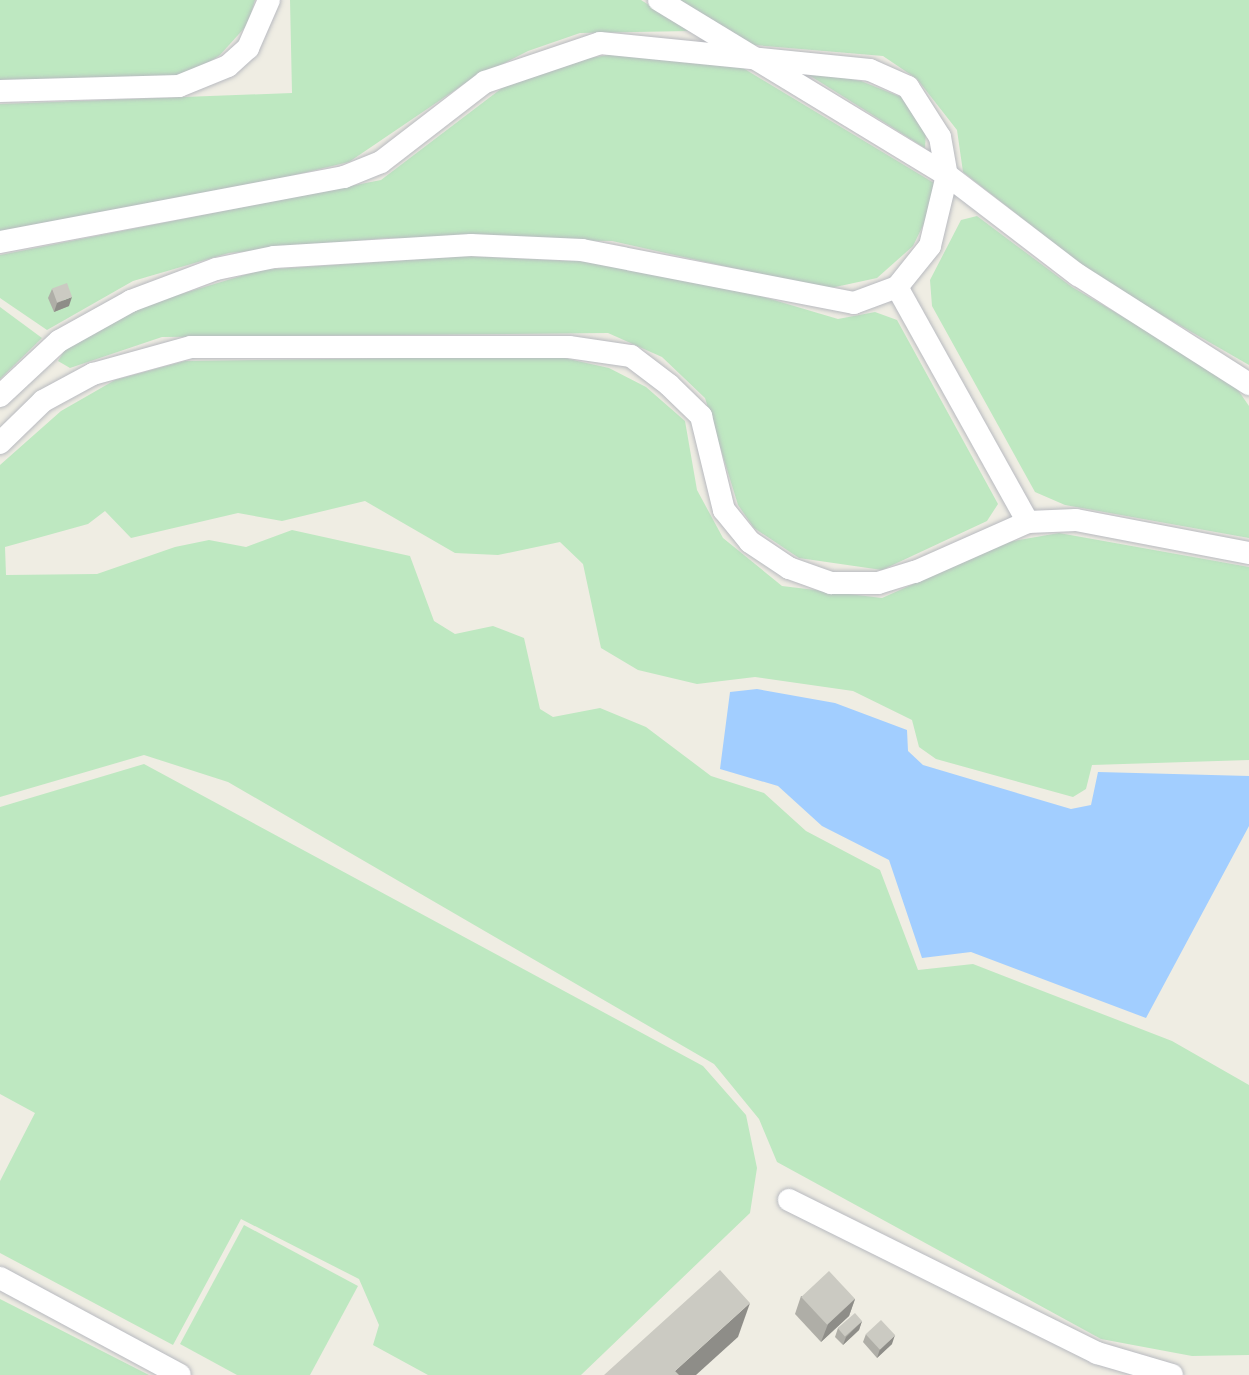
<!DOCTYPE html>
<html>
<head>
<meta charset="utf-8">
<style>
  body { margin:0 }
  #map { position:relative; width:1249px; height:1375px; overflow:hidden; background:#efede3; font-family:Inter,sans-serif }
  div>[style] { position:absolute }
  .green>* { inset:0; background:#bee8c1 }
  .water>* { inset:0; background:#a2ceff }
  .roads { filter:drop-shadow(0 0 2px #b8bac0) drop-shadow(0 0 2px #b8bac0) }
  .minor>* { height:22px; margin:-11px; padding:0 11px; transform-origin:11px; border-radius:11px; background:#fff }
  .wall>* { inset:0; background:#afaea7 }
  .shaded-wall>* { inset:0; background:#8e8d88 }
  .building>* { inset:0; background:#cbcac2; transform-origin:0 0 }
  span { translate:-50% -50%; white-space:nowrap; text-align:center; line-height:1.15; -webkit-text-stroke:10px #fff; paint-order:stroke }
</style>
</head>
<body>
<div id="map">
  <div class="green">
    <div style="clip-path:polygon(0 0,255px 0,248px 24px,220px 55px,190px 75px,0 84px)"></div>
    <div style="clip-path:polygon(290px 0,641px 0,689px 31px,580px 33px,528px 51px,464px 84px,349px 162px,186px 201px,0 231px,0 104px,292px 93px)"></div>
    <div style="clip-path:polygon(680px 0,1249px 0,1249px 365px,1101px 280px,963px 172px,957px 130px,917px 79px,883px 56px,754px 45px)"></div>
    <div style="clip-path:polygon(629px 52px,738px 65px,934px 183px,934px 203px,913px 246px,877px 278px,826px 289px,612px 241px,387px 238px,229px 253px,133px 281px,47px 330px,0 298px,0 255px,381px 180px,506px 85px,575px 60px)"></div>
    <div style="clip-path:polygon(801px 70px,861px 81px,901px 97px,926px 132px,925px 148px)"></div>
    <div style="clip-path:polygon(977px 216px,1072px 287px,1231px 380px,1249px 406px,1249px 538px,1065px 505px,1035px 492px,932px 306px,930px 280px,961px 220px)"></div>
    <div style="clip-path:polygon(464px 256px,595px 262px,740px 290px,838px 319px,875px 312px,897px 320px,998px 504px,987px 521px,882px 570px,799px 558px,754px 528px,738px 505px,705px 398px,662px 357px,608px 333px,162px 337px,70px 368px,58px 361px,69px 343px,141px 306px,261px 270px)"></div>
    <div style="clip-path:polygon(0 307px,42px 338px,0 379px)"></div>
    <div style="clip-path:polygon(555px 356px,609px 368px,646px 387px,685px 421px,697px 490px,723px 538px,782px 586px,882px 598px,1008px 542px,1059px 533px,1249px 567px,1249px 760px,1092px 765px,1086px 789px,1073px 797px,936px 759px,919px 747px,912px 720px,853px 691px,755px 677px,697px 684px,638px 670px,601px 648px,583px 564px,560px 542px,498px 555px,455px 553px,365px 501px,282px 521px,238px 513px,131px 538px,105px 511px,88px 524px,5px 547px,6px 575px,97px 574px,175px 547px,209px 540px,246px 547px,292px 530px,410px 556px,434px 621px,455px 634px,493px 626px,524px 638px,540px 709px,553px 717px,600px 708px,646px 727px,711px 776px,764px 793px,806px 831px,880px 870px,918px 970px,973px 964px,1172px 1041px,1249px 1085px,1249px 1355px,1192px 1356px,1101px 1339px,777px 1162px,759px 1119px,714px 1064px,228px 782px,144px 755px,0 797px,0 465px,61px 411px,115px 380px,185px 361px)"></div>
    <div style="clip-path:polygon(144px 764px,703px 1066px,746px 1115px,757px 1168px,750px 1213px,581px 1375px,428px 1375px,373px 1345px,379px 1325px,359px 1279px,241px 1219px,173px 1345px,0 1253px,0 1181px,35px 1113px,0 1094px,0 807px)"></div>
    <div style="clip-path:polygon(244px 1225px,358px 1286px,310px 1375px,237px 1375px,180px 1344px)"></div>
    <div style="clip-path:polygon(0 1299px,149px 1375px,0 1375px)"></div>
  </div>
  <div class="water">
    <div style="clip-path:polygon(757px 689px,835px 703px,907px 730px,908px 751px,923px 765px,1071px 809px,1091px 805px,1098px 772px,1249px 776px,1249px 826px,1146px 1018px,971px 952px,922px 958px,889px 860px,822px 826px,778px 786px,720px 769px,730px 692px)"></div>
  </div>
  <div class="roads">
    <div class="minor">
      <div style="left:659px;top:0;width:337px;rotate:31.3deg"></div>
      <div style="left:947px;top:175px;width:165px;rotate:37.4deg"></div>
      <div style="left:1078px;top:275px;width:203px;rotate:32.5deg"></div>
      <div style="left:0;top:91px;width:179px;rotate:-1.6deg"></div>
      <div style="left:179px;top:86px;width:53px;rotate:-22.2deg"></div>
      <div style="left:228px;top:66px;width:27px;rotate:-42deg"></div>
      <div style="left:248px;top:48px;width:52px;rotate:-66.4deg"></div>
      <div style="left:0;top:242px;width:350px;rotate:-10.7deg"></div>
      <div style="left:344px;top:177px;width:40px;rotate:-22deg"></div>
      <div style="left:381px;top:162px;width:131px;rotate:-37.6deg"></div>
      <div style="left:485px;top:82px;width:121px;rotate:-18.7deg"></div>
      <div style="left:600px;top:43px;width:271px;rotate:5.7deg"></div>
      <div style="left:870px;top:70px;width:42px;rotate:24.1deg"></div>
      <div style="left:908px;top:87px;width:59px;rotate:57.4deg"></div>
      <div style="left:940px;top:137px;width:39px;rotate:80deg"></div>
      <div style="left:947px;top:175px;width:73px;rotate:103.5deg"></div>
      <div style="left:930px;top:246px;width:53px;rotate:128.8deg"></div>
      <div style="left:897px;top:287px;width:46px;rotate:159.6deg"></div>
      <div style="left:854px;top:303px;width:277px;rotate:-169deg"></div>
      <div style="left:582px;top:250px;width:111px;rotate:-177.4deg"></div>
      <div style="left:471px;top:245px;width:197px;rotate:176.5deg"></div>
      <div style="left:274px;top:257px;width:59px;rotate:168.3deg"></div>
      <div style="left:216px;top:269px;width:91px;rotate:159.4deg"></div>
      <div style="left:131px;top:301px;width:82px;rotate:150.9deg"></div>
      <div style="left:59px;top:341px;width:81px;rotate:137deg"></div>
      <div style="left:897px;top:287px;width:269px;rotate:60.9deg"></div>
      <div style="left:0;top:443px;width:60px;rotate:-44.3deg"></div>
      <div style="left:43px;top:401px;width:57px;rotate:-28.4deg"></div>
      <div style="left:93px;top:374px;width:102px;rotate:-15.4deg"></div>
      <div style="left:191px;top:347px;width:378px"></div>
      <div style="left:569px;top:347px;width:63px;rotate:8.3deg"></div>
      <div style="left:631px;top:356px;width:48px;rotate:37.3deg"></div>
      <div style="left:669px;top:385px;width:45px;rotate:44.1deg"></div>
      <div style="left:701px;top:416px;width:97px;rotate:76.3deg"></div>
      <div style="left:724px;top:510px;width:41px;rotate:50.9deg"></div>
      <div style="left:750px;top:542px;width:47px;rotate:33.7deg"></div>
      <div style="left:789px;top:568px;width:45px;rotate:19.7deg"></div>
      <div style="left:831px;top:583px;width:47px"></div>
      <div style="left:878px;top:583px;width:39px;rotate:-17deg"></div>
      <div style="left:915px;top:572px;width:124px;rotate:-23.9deg"></div>
      <div style="left:1028px;top:522px;width:48px;rotate:-2.4deg"></div>
      <div style="left:1076px;top:520px;width:176px;rotate:10.8deg"></div>
      <div style="left:789px;top:1200px;width:344px;rotate:26.4deg"></div>
      <div style="left:1097px;top:1353px;width:78px;rotate:16.3deg"></div>
      <div style="left:0;top:1278px;width:204px;rotate:28.3deg"></div>
    </div>
  </div>
  <div class="wall">
    <div style="clip-path:polygon(52px 289px,69px 306px,54px 312px,48px 298px)"></div>
    <div style="clip-path:polygon(801px 1296px,855px 1299px,849px 1316px,821px 1342px,795px 1314px)"></div>
    <div style="clip-path:polygon(862px 1321px,859px 1330px,843px 1345px,835px 1337px,838px 1328px)"></div>
    <div style="clip-path:polygon(866px 1334px,892px 1344px,877px 1358px,863px 1342px)"></div>
  </div>
  <div class="shaded-wall">
    <div style="clip-path:polygon(72px 297px,69px 306px,54px 312px,57px 303px)"></div>
    <div style="clip-path:polygon(855px 1299px,849px 1316px,821px 1342px,828px 1324px)"></div>
    <div style="clip-path:polygon(750px 1303px,738px 1337px,696px 1375px,674px 1375px,675px 1371px)"></div>
    <div style="clip-path:polygon(862px 1321px,859px 1330px,843px 1345px,846px 1337px)"></div>
    <div style="clip-path:polygon(895px 1335px,892px 1344px,877px 1358px,880px 1349px)"></div>
  </div>
  <div class="building">
    <div style="left:67px;top:283px;width:15px;height:16px;rotate:70deg"></div>
    <div style="clip-path:polygon(720px 1270px,750px 1303px,675px 1371px,679px 1375px,604px 1375px)"></div>
    <div style="left:829px;top:1271px;width:38px;height:38px;rotate:47deg"></div>
    <div style="left:855px;top:1313px;width:11px;height:23px;rotate:49deg"></div>
    <div style="left:881px;top:1320px;width:21px;height:21px;rotate:47deg"></div>
  </div>
</div>
</body>
</html>
